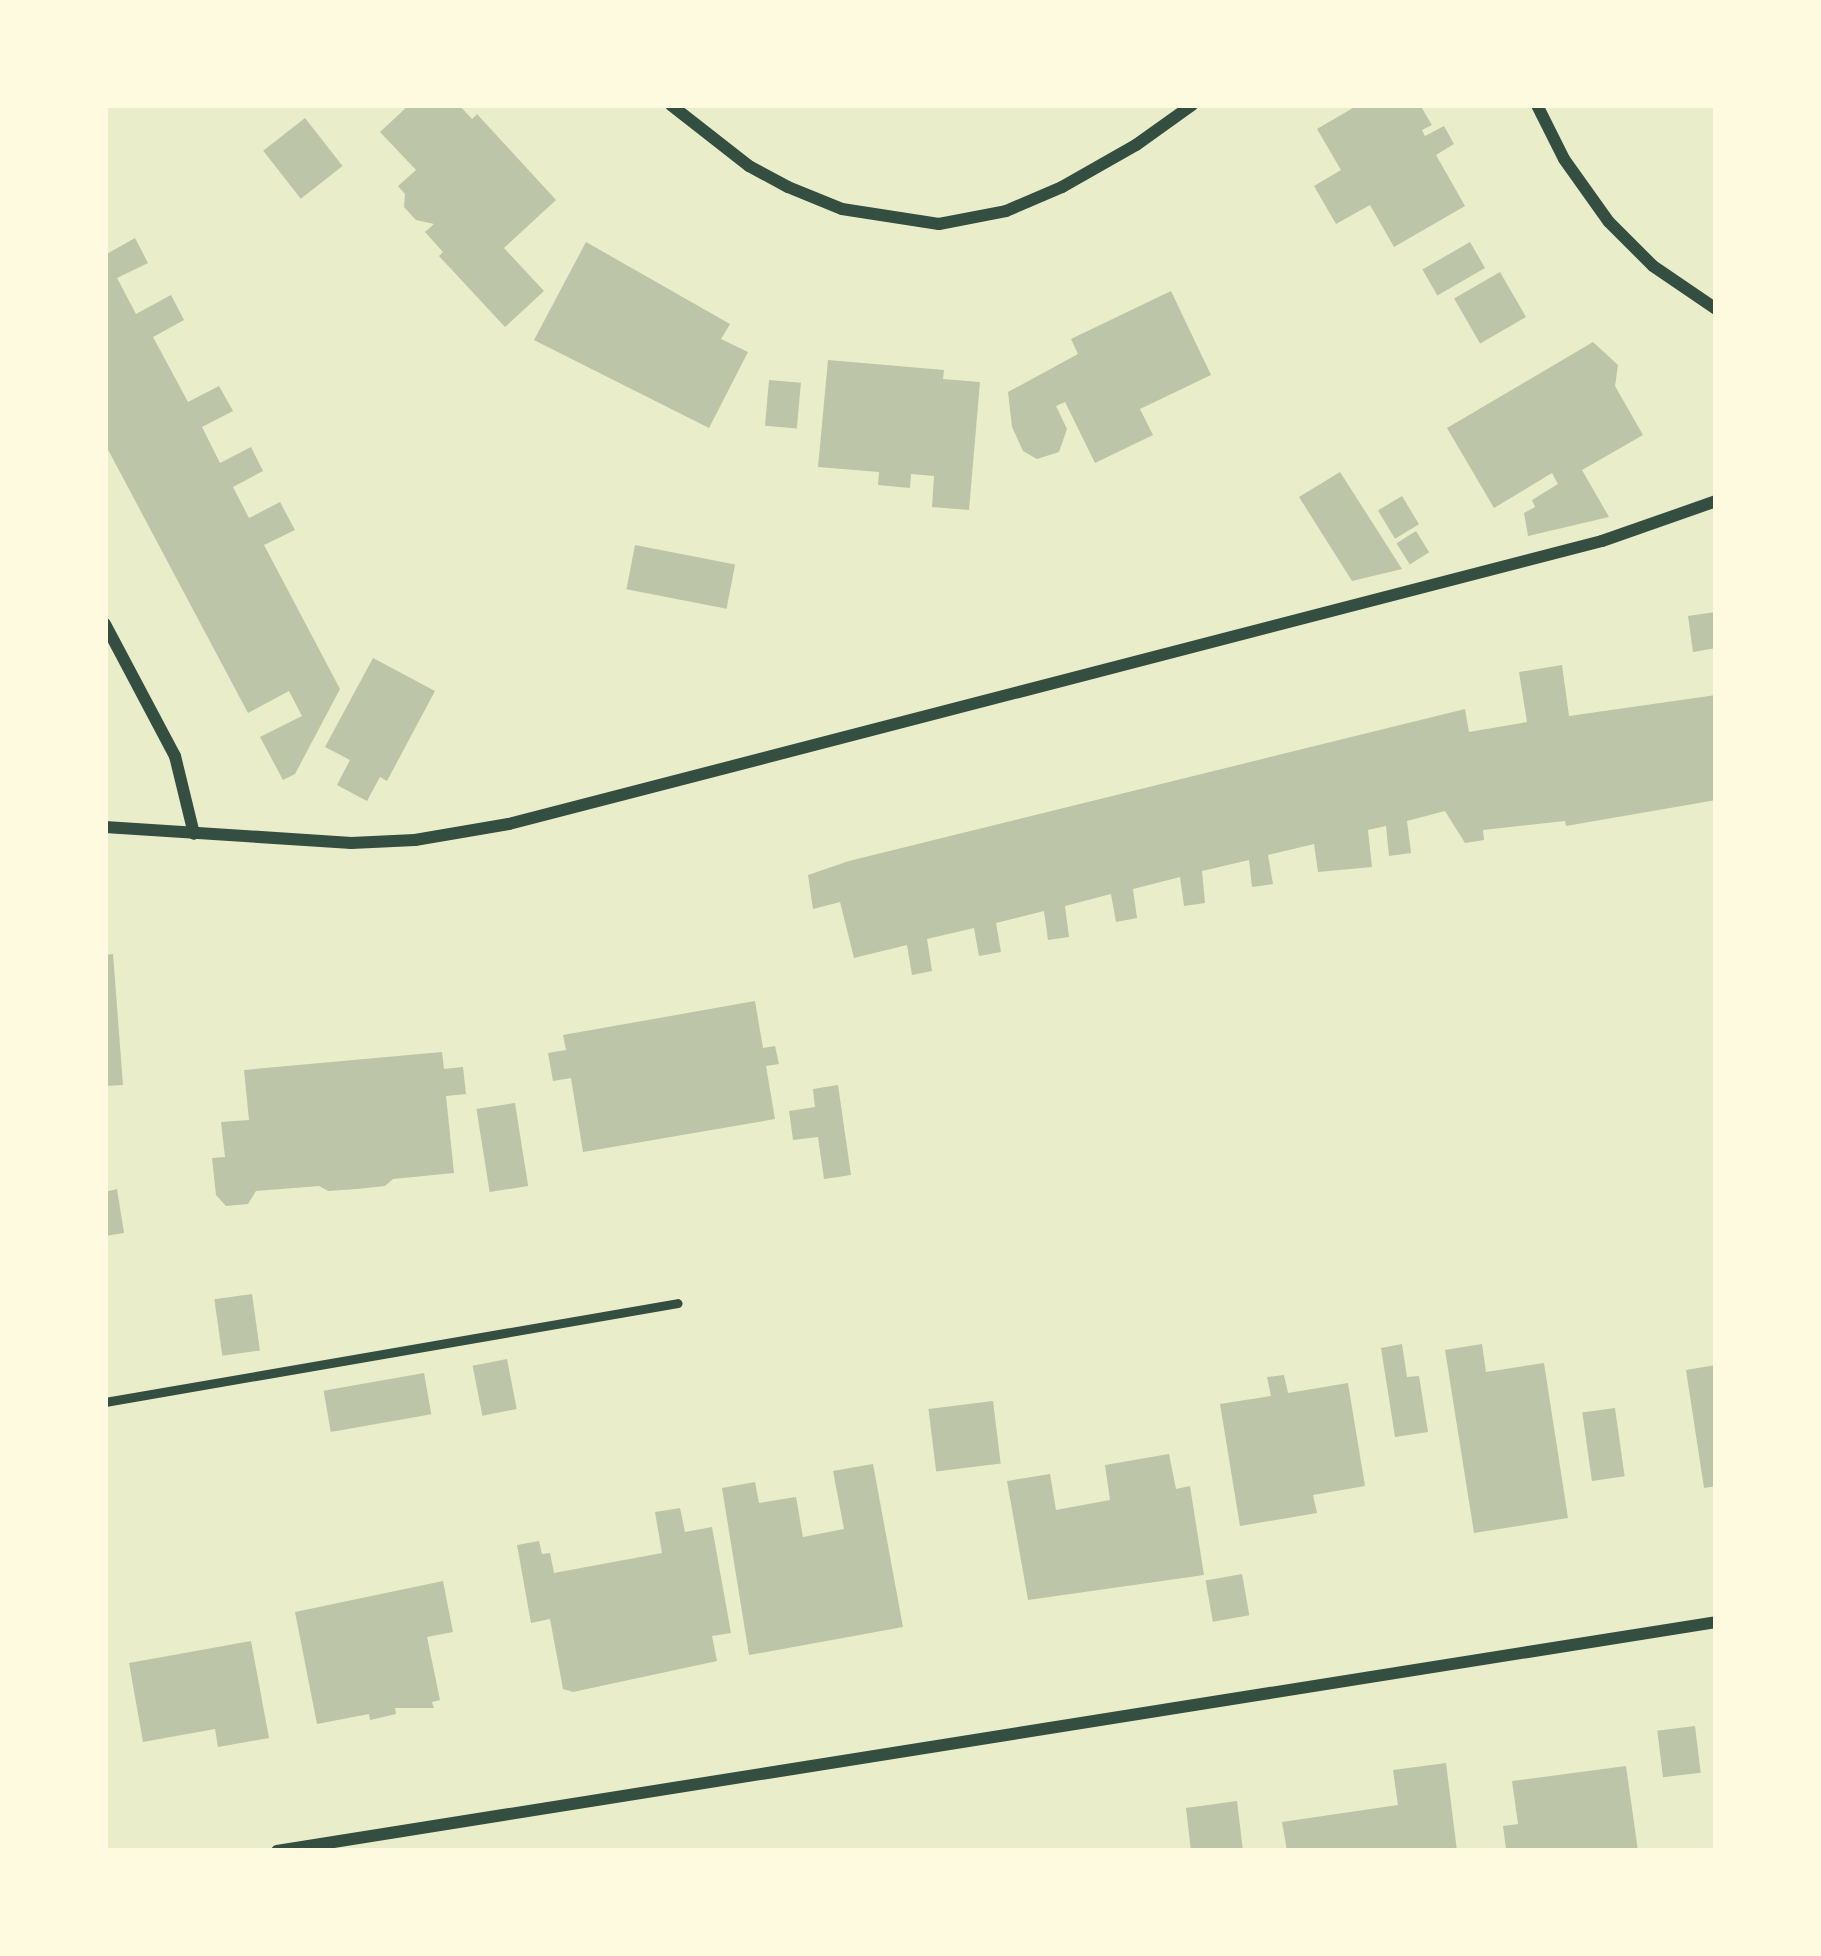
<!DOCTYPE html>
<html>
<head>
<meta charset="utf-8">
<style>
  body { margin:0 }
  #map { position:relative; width:1821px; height:1956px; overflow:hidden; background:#e9edc9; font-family:"DM Sans",sans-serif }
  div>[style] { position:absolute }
  .building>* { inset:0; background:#bcc5a7; transform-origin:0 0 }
  .service>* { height:9px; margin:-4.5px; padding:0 4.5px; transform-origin:4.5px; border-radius:4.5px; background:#344e41 }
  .minor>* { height:12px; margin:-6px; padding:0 6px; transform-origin:6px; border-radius:6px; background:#344e41 }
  span { translate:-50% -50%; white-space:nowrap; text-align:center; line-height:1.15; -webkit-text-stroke:10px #fefae0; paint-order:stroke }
  .frame { position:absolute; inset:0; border:108px solid #fefae0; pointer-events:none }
</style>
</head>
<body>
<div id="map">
  <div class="building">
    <div style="clip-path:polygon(409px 105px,459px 105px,472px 119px,477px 114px,556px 200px,504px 248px,544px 291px,505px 327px,439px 256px,443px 252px,425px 232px,434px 224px,416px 220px,404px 207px,405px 194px,398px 186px,416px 170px,380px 132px)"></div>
    <div style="clip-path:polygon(1358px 105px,1420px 105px,1432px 125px,1422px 130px,1425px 136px,1444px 126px,1454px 144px,1436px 155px,1465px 206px,1394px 247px,1370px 205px,1336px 224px,1314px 186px,1341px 170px,1317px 129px)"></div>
    <div style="left:305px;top:118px;width:61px;height:53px;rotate:52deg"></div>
    <div style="clip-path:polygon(135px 238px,148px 263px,117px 278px,136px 314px,171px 295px,184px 320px,153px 337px,188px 402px,219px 386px,233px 411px,202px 427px,220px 463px,251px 447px,263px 471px,233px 487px,249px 518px,280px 502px,295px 530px,264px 545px,340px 689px,295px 774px,283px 780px,260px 737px,302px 716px,289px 691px,248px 713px,105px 444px,105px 255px)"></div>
    <div style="clip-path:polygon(586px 242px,730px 324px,721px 339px,748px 352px,709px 428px,534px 340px)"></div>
    <div style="left:1470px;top:242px;width:30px;height:55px;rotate:60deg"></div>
    <div style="left:1500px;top:272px;width:52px;height:53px;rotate:60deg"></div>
    <div style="clip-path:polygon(1171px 291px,1211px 375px,1140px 409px,1153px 435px,1095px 463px,1065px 402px,1056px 406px,1067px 429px,1059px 452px,1037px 459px,1023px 451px,1012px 427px,1008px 392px,1078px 354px,1071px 339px)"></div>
    <div style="clip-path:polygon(1593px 342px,1618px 365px,1615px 386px,1643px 435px,1582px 470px,1609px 517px,1528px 536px,1524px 513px,1535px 507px,1532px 500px,1558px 484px,1552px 473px,1494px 508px,1447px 428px)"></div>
    <div style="clip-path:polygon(828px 360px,944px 370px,943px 379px,980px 382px,969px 510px,932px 507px,934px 476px,911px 474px,910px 488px,878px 485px,879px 472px,818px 467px)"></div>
    <div style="left:769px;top:380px;width:32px;height:46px;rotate:5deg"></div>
    <div style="clip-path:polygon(1340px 472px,1402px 569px,1352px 581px,1299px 497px)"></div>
    <div style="left:1402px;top:496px;width:33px;height:28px;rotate:59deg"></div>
    <div style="left:1416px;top:531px;width:25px;height:23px;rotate:58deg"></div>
    <div style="left:635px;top:545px;width:102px;height:45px;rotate:11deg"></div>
    <div style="clip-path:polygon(1716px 612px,1716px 648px,1693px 652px,1688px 616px)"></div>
    <div style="clip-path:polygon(373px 658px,435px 691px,387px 781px,380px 777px,367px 801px,337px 785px,350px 760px,325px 747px)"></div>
    <div style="clip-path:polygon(1562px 665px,1569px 716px,1716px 695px,1716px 800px,1566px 826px,1565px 821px,1483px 830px,1484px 840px,1465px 843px,1445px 811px,1407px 821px,1411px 853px,1389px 856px,1386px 826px,1368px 830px,1372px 867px,1318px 872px,1314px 844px,1268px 855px,1273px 884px,1252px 887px,1249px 860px,1202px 871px,1205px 903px,1184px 906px,1180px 877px,1133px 889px,1137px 918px,1116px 922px,1111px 894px,1065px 906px,1069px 937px,1048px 940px,1044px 911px,996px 923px,1001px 952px,979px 956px,974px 928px,927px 939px,932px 971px,912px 975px,907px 945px,854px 958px,840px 902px,813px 909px,808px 875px,849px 861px,1465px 709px,1469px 732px,1527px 722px,1519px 672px)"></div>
    <div style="clip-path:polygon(113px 954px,123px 1085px,105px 1086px,105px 955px)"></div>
    <div style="clip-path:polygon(755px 1001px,763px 1048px,775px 1046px,779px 1064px,766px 1066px,775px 1119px,583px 1152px,571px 1078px,553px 1081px,548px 1053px,566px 1050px,563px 1035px)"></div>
    <div style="clip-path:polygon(442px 1052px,444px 1069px,463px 1067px,466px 1094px,446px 1096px,454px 1173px,393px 1179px,385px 1186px,357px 1189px,328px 1191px,319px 1186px,256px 1191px,248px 1204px,226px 1206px,216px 1195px,212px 1158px,225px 1157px,221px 1122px,249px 1120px,244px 1070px)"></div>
    <div style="clip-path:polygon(838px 1085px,851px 1175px,824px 1179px,818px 1137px,793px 1140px,789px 1111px,815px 1107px,813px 1089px)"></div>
    <div style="left:515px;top:1103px;width:84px;height:39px;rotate:81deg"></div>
    <div style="clip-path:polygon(117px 1189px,124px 1233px,105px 1236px,105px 1192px)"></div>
    <div style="left:252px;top:1294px;width:57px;height:38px;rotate:82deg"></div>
    <div style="clip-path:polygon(1402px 1344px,1407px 1377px,1419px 1376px,1428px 1432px,1395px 1437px,1381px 1348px)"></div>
    <div style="clip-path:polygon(1482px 1344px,1486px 1372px,1544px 1363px,1568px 1518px,1474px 1533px,1445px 1350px)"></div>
    <div style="left:507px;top:1359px;width:51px;height:35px;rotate:79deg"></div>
    <div style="clip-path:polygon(1716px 1365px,1716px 1486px,1704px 1488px,1686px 1370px)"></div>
    <div style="left:424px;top:1373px;width:42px;height:102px;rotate:80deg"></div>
    <div style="clip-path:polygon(1284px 1375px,1288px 1393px,1348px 1383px,1365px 1486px,1313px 1495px,1317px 1513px,1240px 1526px,1220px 1404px,1271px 1396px,1267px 1377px)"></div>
    <div style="left:993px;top:1401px;width:63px;height:65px;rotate:83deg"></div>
    <div style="left:1615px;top:1408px;width:69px;height:33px;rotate:82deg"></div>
    <div style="clip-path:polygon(1169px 1454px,1176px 1489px,1190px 1486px,1204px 1575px,1028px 1600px,1007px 1481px,1050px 1474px,1056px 1510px,1110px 1500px,1105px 1465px)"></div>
    <div style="clip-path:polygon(873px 1464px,903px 1627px,749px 1655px,722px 1488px,755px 1482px,759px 1503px,796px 1497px,803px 1537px,844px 1529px,833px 1471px)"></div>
    <div style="clip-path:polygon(680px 1508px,685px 1532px,712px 1527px,731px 1633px,712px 1636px,717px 1661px,573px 1692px,563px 1689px,550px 1619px,531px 1623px,517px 1545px,539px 1541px,542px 1554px,550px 1553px,554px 1573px,662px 1553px,655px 1512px)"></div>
    <div style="left:1242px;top:1574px;width:42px;height:37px;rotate:80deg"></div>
    <div style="clip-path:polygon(443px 1581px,453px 1632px,427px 1637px,440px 1700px,432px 1702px,434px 1708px,395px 1708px,396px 1714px,370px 1720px,369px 1714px,317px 1724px,295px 1612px)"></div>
    <div style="clip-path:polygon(251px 1641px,269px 1738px,218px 1747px,215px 1729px,143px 1742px,129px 1663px)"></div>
    <div style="left:1695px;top:1726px;width:47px;height:38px;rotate:83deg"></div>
    <div style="clip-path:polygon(1446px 1763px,1457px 1851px,1287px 1851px,1282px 1822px,1398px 1805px,1393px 1770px)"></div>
    <div style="clip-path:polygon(1626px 1766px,1638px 1851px,1506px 1849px,1503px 1826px,1518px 1824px,1512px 1781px)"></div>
    <div style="clip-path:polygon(1237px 1801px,1243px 1851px,1191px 1851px,1186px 1808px)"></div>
  </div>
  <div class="service">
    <div style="left:105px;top:1402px;width:581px;rotate:-9.8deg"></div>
  </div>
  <div class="minor">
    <div style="left:671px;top:105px;width:99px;rotate:38deg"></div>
    <div style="left:749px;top:166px;width:44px;rotate:28.3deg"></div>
    <div style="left:788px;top:187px;width:58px;rotate:22.2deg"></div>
    <div style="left:842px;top:209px;width:98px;rotate:8.8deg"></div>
    <div style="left:939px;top:224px;width:68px;rotate:-11deg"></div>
    <div style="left:1006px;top:211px;width:61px;rotate:-23.2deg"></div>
    <div style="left:1062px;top:187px;width:85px;rotate:-29.6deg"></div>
    <div style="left:1136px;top:145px;width:69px;rotate:-35.5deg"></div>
    <div style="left:1537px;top:105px;width:60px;rotate:63.4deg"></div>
    <div style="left:1564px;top:159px;width:77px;rotate:54.5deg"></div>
    <div style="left:1609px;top:222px;width:62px;rotate:45deg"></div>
    <div style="left:1653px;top:266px;width:76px;rotate:34.3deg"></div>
    <div style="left:105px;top:624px;width:149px;rotate:62.1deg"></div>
    <div style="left:175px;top:756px;width:80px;rotate:76.3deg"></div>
    <div style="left:105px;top:827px;width:247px;rotate:3.7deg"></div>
    <div style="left:351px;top:843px;width:64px;rotate:-2.7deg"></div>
    <div style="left:415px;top:840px;width:95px;rotate:-9.7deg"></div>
    <div style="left:509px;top:824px;width:1129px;rotate:-14.52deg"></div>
    <div style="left:1602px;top:541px;width:121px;rotate:-19.3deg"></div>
    <div style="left:277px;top:1851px;width:1457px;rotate:-9.04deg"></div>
  </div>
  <div class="frame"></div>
</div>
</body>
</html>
